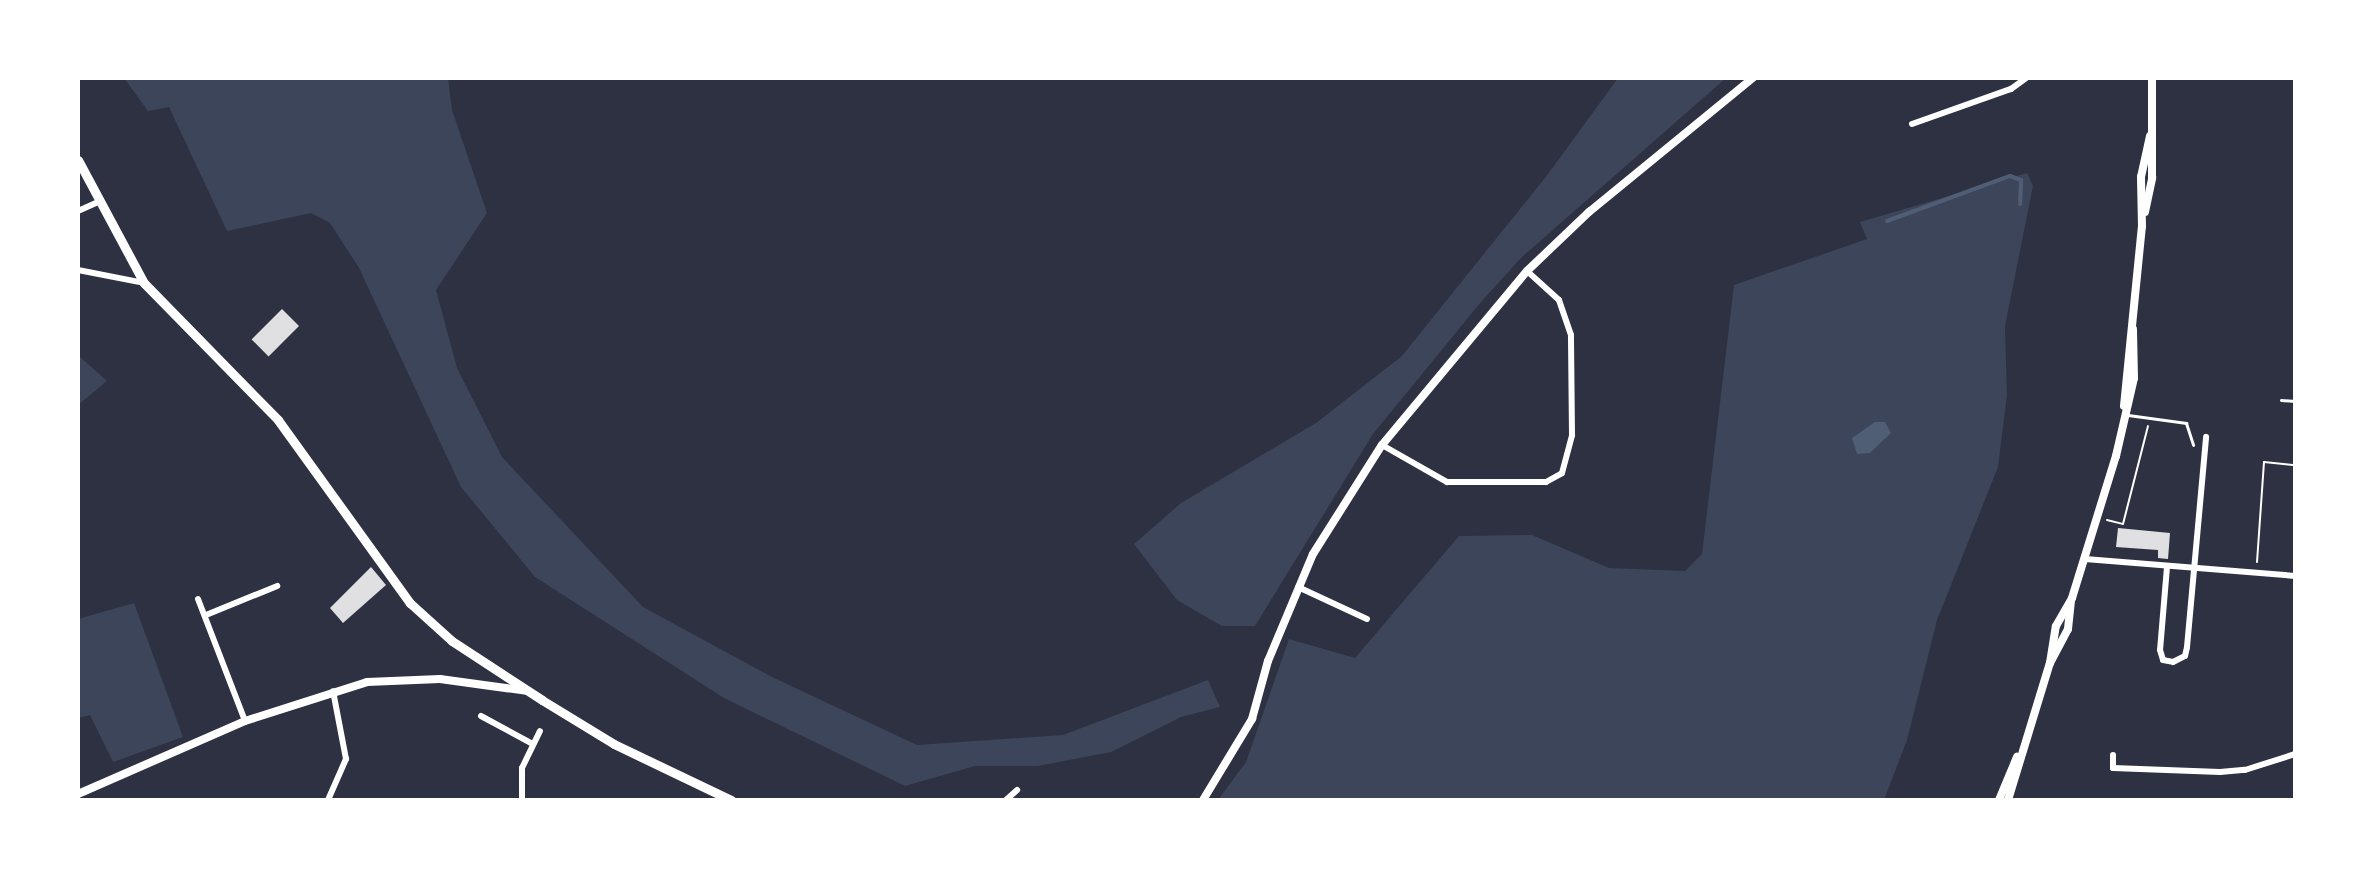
<!DOCTYPE html>
<html>
<head>
<meta charset="utf-8">
<style>
  body { margin:0 }
  #map { position:relative; width:2373px; height:878px; overflow:hidden; background:#2d3142; font-family:"Space Grotesk",sans-serif }
  div>[style] { position:absolute }
  .green>* { inset:0; background:#3c4559 }
  .water>* { inset:0; background:#4f5d75 }
  .stream>* { height:4px; margin:-2px; padding:0 2px; transform-origin:2px; border-radius:2px; background:#4f5d75 }
  .building>* { inset:0; background:#e0e0e3; transform-origin:0 0 }
  .path>* { height:2px; margin:-1px; padding:0 1px; transform-origin:1px; border-radius:1px; background:#fff }
  .service>* { height:3px; margin:-1.5px; padding:0 1.5px; transform-origin:1.5px; border-radius:1.5px; background:#fff }
  .minor>* { height:6px; margin:-3px; padding:0 3px; transform-origin:3px; border-radius:3px; background:#fff }
  .tertiary>* { height:8px; margin:-4px; padding:0 4px; transform-origin:4px; border-radius:4px; background:#fff }
  .secondary>* { height:9px; margin:-4.5px; padding:0 4.5px; transform-origin:4.5px; border-radius:4.5px; background:#fff }
  span { translate:-50% -50%; white-space:nowrap; text-align:center; line-height:1.15; -webkit-text-stroke:7px #fff; paint-order:stroke }
  .frame { position:absolute; inset:0; border:80px solid #fff; pointer-events:none }
</style>
</head>
<body>
<div id="map">
  <div class="green">
    <div style="clip-path:polygon(124px 78px,448px 78px,452px 110px,487px 213px,436px 290px,457px 368px,502px 457px,643px 607px,772px 677px,917px 745px,1063px 735px,1208px 680px,1220px 707px,1181px 717px,1111px 752px,1038px 766px,975px 766px,905px 786px,724px 698px,535px 577px,461px 487px,359px 268px,330px 223px,311px 213px,227px 231px,169px 107px,148px 111px)"></div>
    <div style="clip-path:polygon(1618px 78px,1726px 78px,1521px 258px,1481px 302px,1373px 434px,1255px 626px,1222px 626px,1177px 600px,1134px 544px,1181px 503px,1316px 423px,1402px 356px,1548px 174px)"></div>
    <div style="clip-path:polygon(2027px 173px,2033px 186px,2005px 326px,2007px 395px,1998px 467px,1937px 620px,1907px 740px,1884px 800px,1218px 800px,1246px 762px,1289px 639px,1355px 658px,1459px 536px,1532px 535px,1609px 568px,1685px 571px,1702px 554px,1734px 285px,1867px 239px,1860px 222px)"></div>
    <div style="clip-path:polygon(78px 355px,107px 381px,78px 405px)"></div>
    <div style="clip-path:polygon(134px 603px,183px 737px,113px 762px,90px 715px,78px 718px,78px 619px)"></div>
  </div>
  <div class="water">
    <div style="clip-path:polygon(1875px 422px,1885px 422px,1891px 433px,1870px 453px,1857px 454px,1852px 438px)"></div>
  </div>
  <div class="stream">
    <div style="left:1887px;top:221px;width:131px;rotate:-20.1deg"></div>
    <div style="left:2010px;top:176px;width:12px;rotate:20deg"></div>
    <div style="left:2021px;top:180px;width:24px;rotate:92deg"></div>
  </div>
  <div class="building">
    <div style="left:282px;top:309px;width:24px;height:43px;rotate:45deg"></div>
    <div style="clip-path:polygon(2118px 528px,2170px 533px,2168px 559px,2158px 558px,2158px 550px,2116px 547px)"></div>
    <div style="clip-path:polygon(371px 567px,386px 585px,343px 623px,330px 608px)"></div>
  </div>
  <div class="path">
    <div style="left:2107px;top:520px;width:16px;rotate:14deg"></div>
    <div style="left:2123px;top:524px;width:101px;rotate:-75.7deg"></div>
    <div style="left:2257px;top:562px;width:100px;rotate:-86deg"></div>
    <div style="left:2264px;top:462px;width:31px;rotate:6deg"></div>
  </div>
  <div class="service">
    <div style="left:2281px;top:400px;width:14px;rotate:4deg"></div>
    <div style="left:2128px;top:415px;width:59px;rotate:7.9deg"></div>
    <div style="left:2186px;top:423px;width:23px;rotate:72deg"></div>
  </div>
  <div class="minor">
    <div style="left:1912px;top:124px;width:105px;rotate:-19.5deg"></div>
    <div style="left:2011px;top:89px;width:19px;rotate:-36deg"></div>
    <div style="left:78px;top:211px;width:22px;rotate:-24deg"></div>
    <div style="left:78px;top:270px;width:67px;rotate:11.1deg"></div>
    <div style="left:1382px;top:445px;width:75px;rotate:29.6deg"></div>
    <div style="left:1447px;top:482px;width:99px"></div>
    <div style="left:1546px;top:482px;width:18px;rotate:-29deg"></div>
    <div style="left:1562px;top:473px;width:39px;rotate:-75deg"></div>
    <div style="left:1572px;top:435px;width:100px;rotate:-90.6deg"></div>
    <div style="left:1571px;top:335px;width:37px;rotate:-109deg"></div>
    <div style="left:1559px;top:300px;width:43px;rotate:-137.8deg"></div>
    <div style="left:2085px;top:559px;width:211px;rotate:4.6deg"></div>
    <div style="left:2167px;top:567px;width:83px;rotate:94.8deg"></div>
    <div style="left:2160px;top:650px;width:10px;rotate:73deg"></div>
    <div style="left:2163px;top:660px;width:10px;rotate:11deg"></div>
    <div style="left:2173px;top:662px;width:13px;rotate:-27deg"></div>
    <div style="left:2185px;top:656px;width:9px;rotate:-77deg"></div>
    <div style="left:2187px;top:647px;width:211px;rotate:-84.8deg"></div>
    <div style="left:1298px;top:587px;width:76px;rotate:24.9deg"></div>
    <div style="left:198px;top:599px;width:131px;rotate:68.9deg"></div>
    <div style="left:206px;top:615px;width:77px;rotate:-22.2deg"></div>
    <div style="left:481px;top:716px;width:57px;rotate:28.4deg"></div>
    <div style="left:2113px;top:755px;width:13px;rotate:90deg"></div>
    <div style="left:2113px;top:768px;width:107px;rotate:2.1deg"></div>
    <div style="left:2220px;top:772px;width:25px;rotate:-5deg"></div>
    <div style="left:2245px;top:770px;width:52px;rotate:-17.7deg"></div>
    <div style="left:328px;top:800px;width:45px;rotate:-66.3deg"></div>
    <div style="left:346px;top:759px;width:69px;rotate:-100.8deg"></div>
    <div style="left:522px;top:800px;width:32px;rotate:-90deg"></div>
    <div style="left:522px;top:768px;width:41px;rotate:-64.1deg"></div>
    <div style="left:1006px;top:800px;width:15px;rotate:-42deg"></div>
  </div>
  <div class="tertiary">
    <div style="left:2145px;top:212px;width:35px;rotate:-78deg"></div>
    <div style="left:2152px;top:178px;width:100px;rotate:-90deg"></div>
    <div style="left:2124px;top:406px;width:181px;rotate:-84.3deg"></div>
    <div style="left:2142px;top:226px;width:49px;rotate:-91.2deg"></div>
    <div style="left:2141px;top:177px;width:42px;rotate:-77.6deg"></div>
    <div style="left:2050px;top:663px;width:37px;rotate:-81deg"></div>
    <div style="left:2056px;top:626px;width:32px;rotate:-60deg"></div>
    <div style="left:2072px;top:598px;width:149px;rotate:-72.8deg"></div>
    <div style="left:2116px;top:456px;width:80px;rotate:-77deg"></div>
    <div style="left:2134px;top:378px;width:49px;rotate:-91.2deg"></div>
    <div style="left:78px;top:794px;width:182px;rotate:-23.6deg"></div>
    <div style="left:245px;top:721px;width:128px;rotate:-17.7deg"></div>
    <div style="left:367px;top:682px;width:73px;rotate:-2.4deg"></div>
    <div style="left:440px;top:679px;width:89px;rotate:7.8deg"></div>
    <div style="left:1203px;top:800px;width:95px;rotate:-58.8deg"></div>
    <div style="left:1252px;top:719px;width:60px;rotate:-74.6deg"></div>
    <div style="left:1268px;top:661px;width:116px;rotate:-67.2deg"></div>
    <div style="left:1313px;top:554px;width:129px;rotate:-57.7deg"></div>
    <div style="left:1382px;top:445px;width:226px;rotate:-50.2deg"></div>
    <div style="left:1527px;top:271px;width:86px;rotate:-43.6deg"></div>
    <div style="left:1589px;top:212px;width:212px;rotate:-39.3deg"></div>
    <div style="left:1999px;top:800px;width:47px;rotate:-67.3deg"></div>
    <div style="left:2008px;top:800px;width:143px;rotate:-73deg"></div>
    <div style="left:2050px;top:663px;width:38px;rotate:-62deg"></div>
    <div style="left:2068px;top:629px;width:27px;rotate:-84deg"></div>
  </div>
  <div class="secondary">
    <div style="left:78px;top:160px;width:140px;rotate:61.8deg"></div>
    <div style="left:144px;top:283px;width:192px;rotate:45.6deg"></div>
    <div style="left:278px;top:420px;width:226px;rotate:54.2deg"></div>
    <div style="left:410px;top:603px;width:57px;rotate:42.1deg"></div>
    <div style="left:452px;top:641px;width:108px;rotate:33.2deg"></div>
    <div style="left:542px;top:700px;width:84px;rotate:31.4deg"></div>
    <div style="left:614px;top:744px;width:130px;rotate:25.6deg"></div>
  </div>
  <div class="frame"></div>
</div>
</body>
</html>
